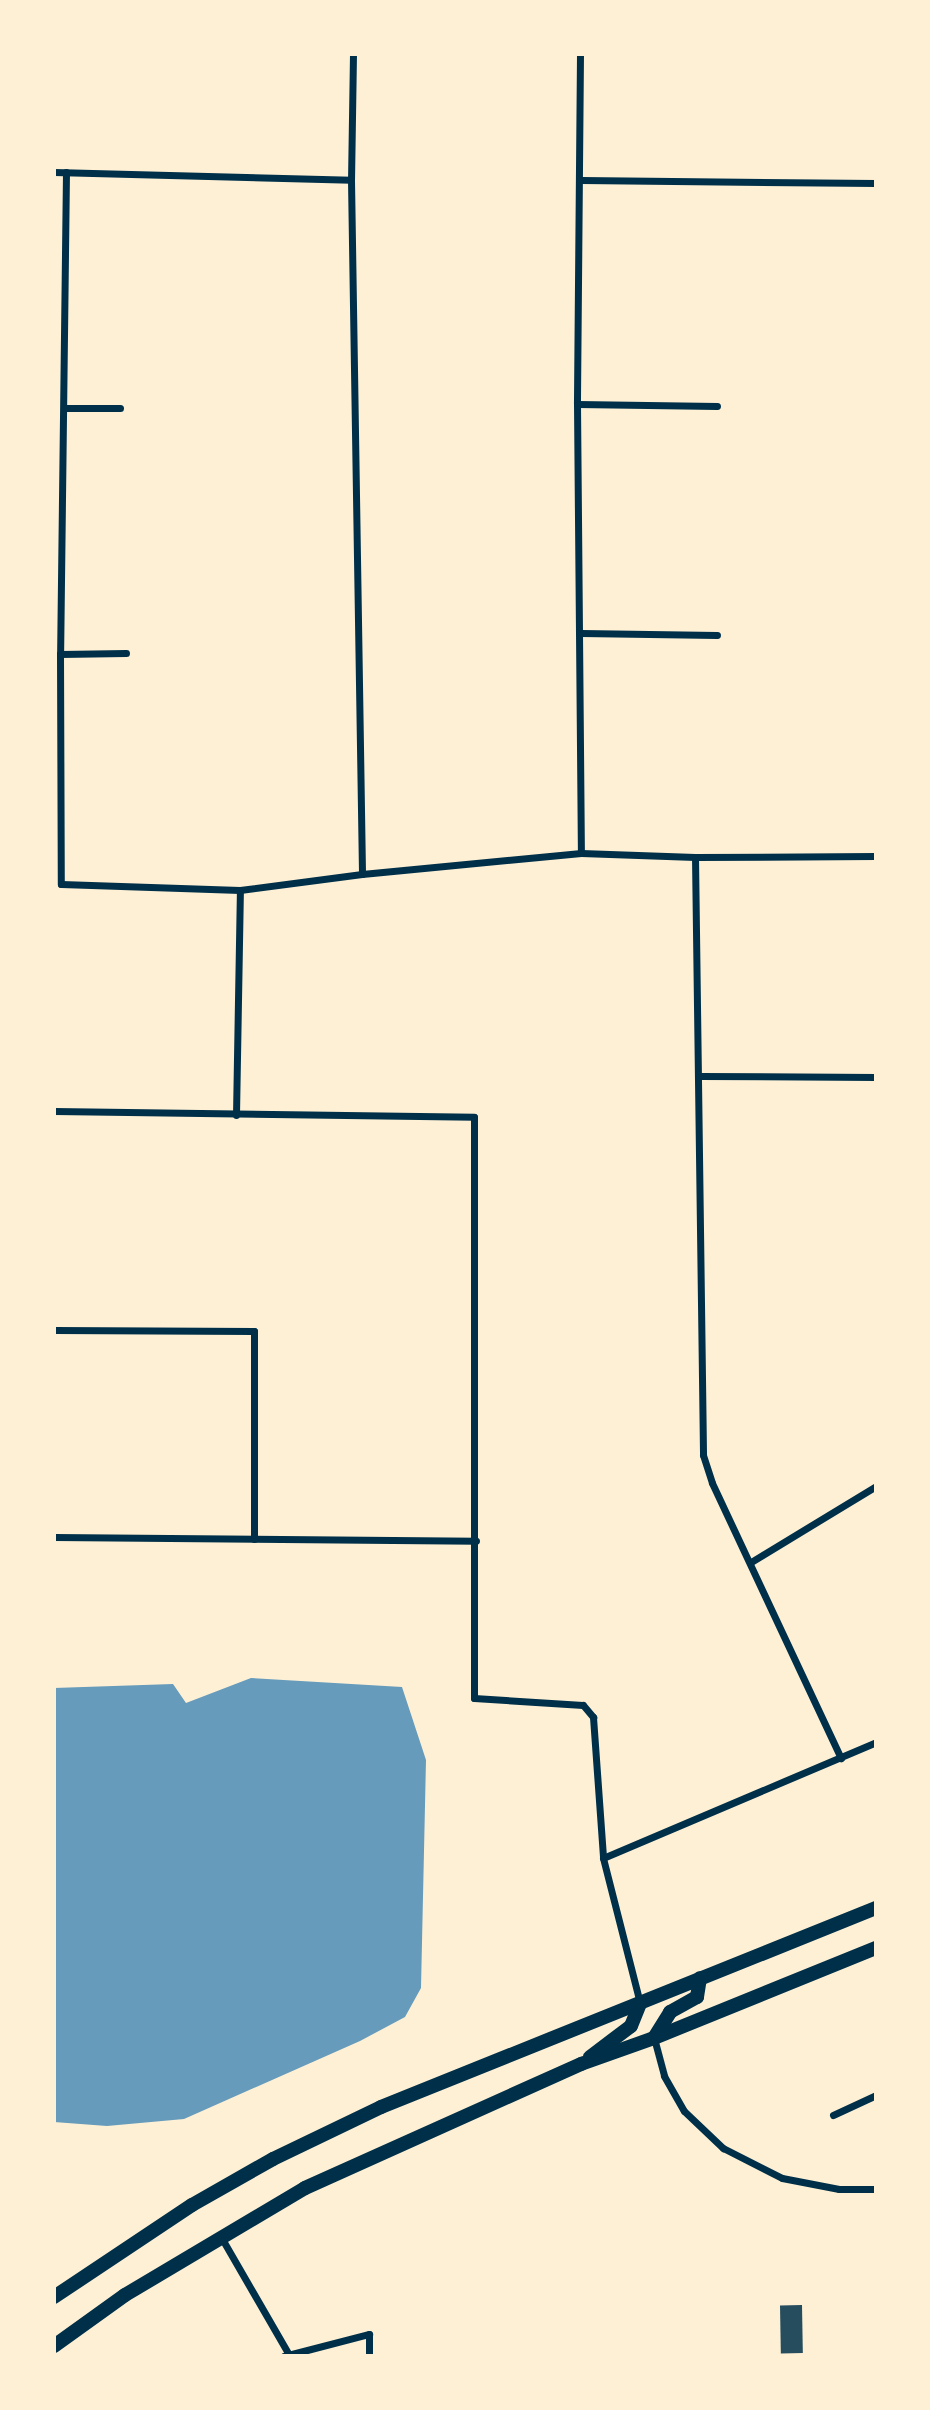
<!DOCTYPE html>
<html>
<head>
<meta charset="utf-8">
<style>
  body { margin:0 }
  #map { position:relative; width:930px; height:2410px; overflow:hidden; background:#fdf0d5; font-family:"Noto Serif",serif }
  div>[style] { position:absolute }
  .water>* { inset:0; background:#669bbc }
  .building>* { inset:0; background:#264d5e; transform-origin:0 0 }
  .minor>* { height:7px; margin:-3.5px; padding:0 3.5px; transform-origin:3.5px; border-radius:3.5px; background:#003049 }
  .primary>* { height:14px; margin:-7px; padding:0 7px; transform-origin:7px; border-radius:7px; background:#003049 }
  span { translate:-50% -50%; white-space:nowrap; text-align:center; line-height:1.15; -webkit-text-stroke:7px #fdf0d5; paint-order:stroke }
  .frame { position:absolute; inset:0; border:56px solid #fdf0d5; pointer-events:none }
</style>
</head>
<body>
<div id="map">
  <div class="water">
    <div style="clip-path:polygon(251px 1678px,402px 1687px,426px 1760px,421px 1988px,405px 2017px,360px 2041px,184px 2119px,107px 2126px,54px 2122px,54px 1688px,173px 1684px,186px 1703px)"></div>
  </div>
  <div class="building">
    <div style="left:802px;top:2305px;width:48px;height:22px;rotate:89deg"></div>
  </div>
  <div class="minor">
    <div style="left:353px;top:54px;width:126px;rotate:90.9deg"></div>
    <div style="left:351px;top:180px;width:694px;rotate:89.09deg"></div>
    <div style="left:580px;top:54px;width:350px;rotate:90.5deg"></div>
    <div style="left:577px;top:404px;width:449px;rotate:89.5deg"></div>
    <div style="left:54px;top:172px;width:297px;rotate:1.5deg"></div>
    <div style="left:66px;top:172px;width:482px;rotate:90.7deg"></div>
    <div style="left:60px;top:654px;width:230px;rotate:89.8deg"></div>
    <div style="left:61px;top:884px;width:179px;rotate:1.9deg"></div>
    <div style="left:240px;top:890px;width:123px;rotate:-7.5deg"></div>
    <div style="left:362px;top:874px;width:220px;rotate:-5.5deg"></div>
    <div style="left:581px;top:853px;width:114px;rotate:2deg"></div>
    <div style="left:695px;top:857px;width:181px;rotate:-0.3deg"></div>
    <div style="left:581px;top:180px;width:295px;rotate:0.6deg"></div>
    <div style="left:577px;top:404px;width:140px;rotate:0.8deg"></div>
    <div style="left:65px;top:408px;width:55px"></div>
    <div style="left:581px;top:633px;width:136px;rotate:0.8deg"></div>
    <div style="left:60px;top:654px;width:66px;rotate:-0.9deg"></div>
    <div style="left:695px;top:857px;width:598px;rotate:89.23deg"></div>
    <div style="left:703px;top:1455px;width:29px;rotate:72deg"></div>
    <div style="left:712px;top:1483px;width:304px;rotate:64.9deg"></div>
    <div style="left:700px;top:1076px;width:176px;rotate:0.3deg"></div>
    <div style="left:54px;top:1111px;width:420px;rotate:0.8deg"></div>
    <div style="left:474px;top:1117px;width:581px;rotate:90deg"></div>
    <div style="left:474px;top:1698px;width:109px;rotate:3.7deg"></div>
    <div style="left:583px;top:1705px;width:16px;rotate:50deg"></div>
    <div style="left:593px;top:1717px;width:141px;rotate:85.9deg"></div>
    <div style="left:603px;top:1858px;width:150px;rotate:75.7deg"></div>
    <div style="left:236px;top:1115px;width:225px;rotate:-89deg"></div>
    <div style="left:54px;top:1330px;width:200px;rotate:0.3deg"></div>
    <div style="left:254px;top:1331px;width:208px;rotate:90deg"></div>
    <div style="left:54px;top:1537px;width:422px;rotate:0.5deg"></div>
    <div style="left:751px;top:1562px;width:146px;rotate:-31.3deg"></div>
    <div style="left:603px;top:1858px;width:297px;rotate:-23deg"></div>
    <div style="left:654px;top:2038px;width:39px;rotate:75deg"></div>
    <div style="left:664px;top:2076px;width:40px;rotate:60.3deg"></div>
    <div style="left:684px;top:2111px;width:54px;rotate:43.5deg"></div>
    <div style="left:723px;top:2148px;width:66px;rotate:27deg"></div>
    <div style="left:782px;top:2178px;width:58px;rotate:10.9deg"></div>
    <div style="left:839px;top:2189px;width:37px"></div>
    <div style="left:833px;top:2115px;width:47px;rotate:-24.9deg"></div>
    <div style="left:221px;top:2237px;width:134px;rotate:60deg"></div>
    <div style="left:284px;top:2356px;width:88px;rotate:-14.5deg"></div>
    <div style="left:369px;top:2334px;width:22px;rotate:90deg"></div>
  </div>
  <div class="primary">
    <div style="left:654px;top:2038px;width:31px;rotate:-58deg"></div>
    <div style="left:670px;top:2012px;width:31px;rotate:-29deg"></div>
    <div style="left:697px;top:1997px;width:19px;rotate:-81deg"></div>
    <div style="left:590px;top:2057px;width:51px;rotate:-37.1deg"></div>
    <div style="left:631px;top:2026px;width:24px;rotate:-68deg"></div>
    <div style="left:54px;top:2297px;width:166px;rotate:-33.7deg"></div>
    <div style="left:192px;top:2205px;width:93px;rotate:-29.6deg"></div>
    <div style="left:273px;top:2159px;width:120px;rotate:-25.7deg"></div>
    <div style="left:381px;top:2107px;width:534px;rotate:-21.9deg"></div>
    <div style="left:54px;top:2346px;width:87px;rotate:-35.7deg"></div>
    <div style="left:125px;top:2295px;width:209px;rotate:-30.7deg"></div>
    <div style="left:305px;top:2188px;width:303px;rotate:-24.2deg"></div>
    <div style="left:581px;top:2064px;width:77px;rotate:-19.6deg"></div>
    <div style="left:654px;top:2038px;width:240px;rotate:-22.1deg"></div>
  </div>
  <div class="frame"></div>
</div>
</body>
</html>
